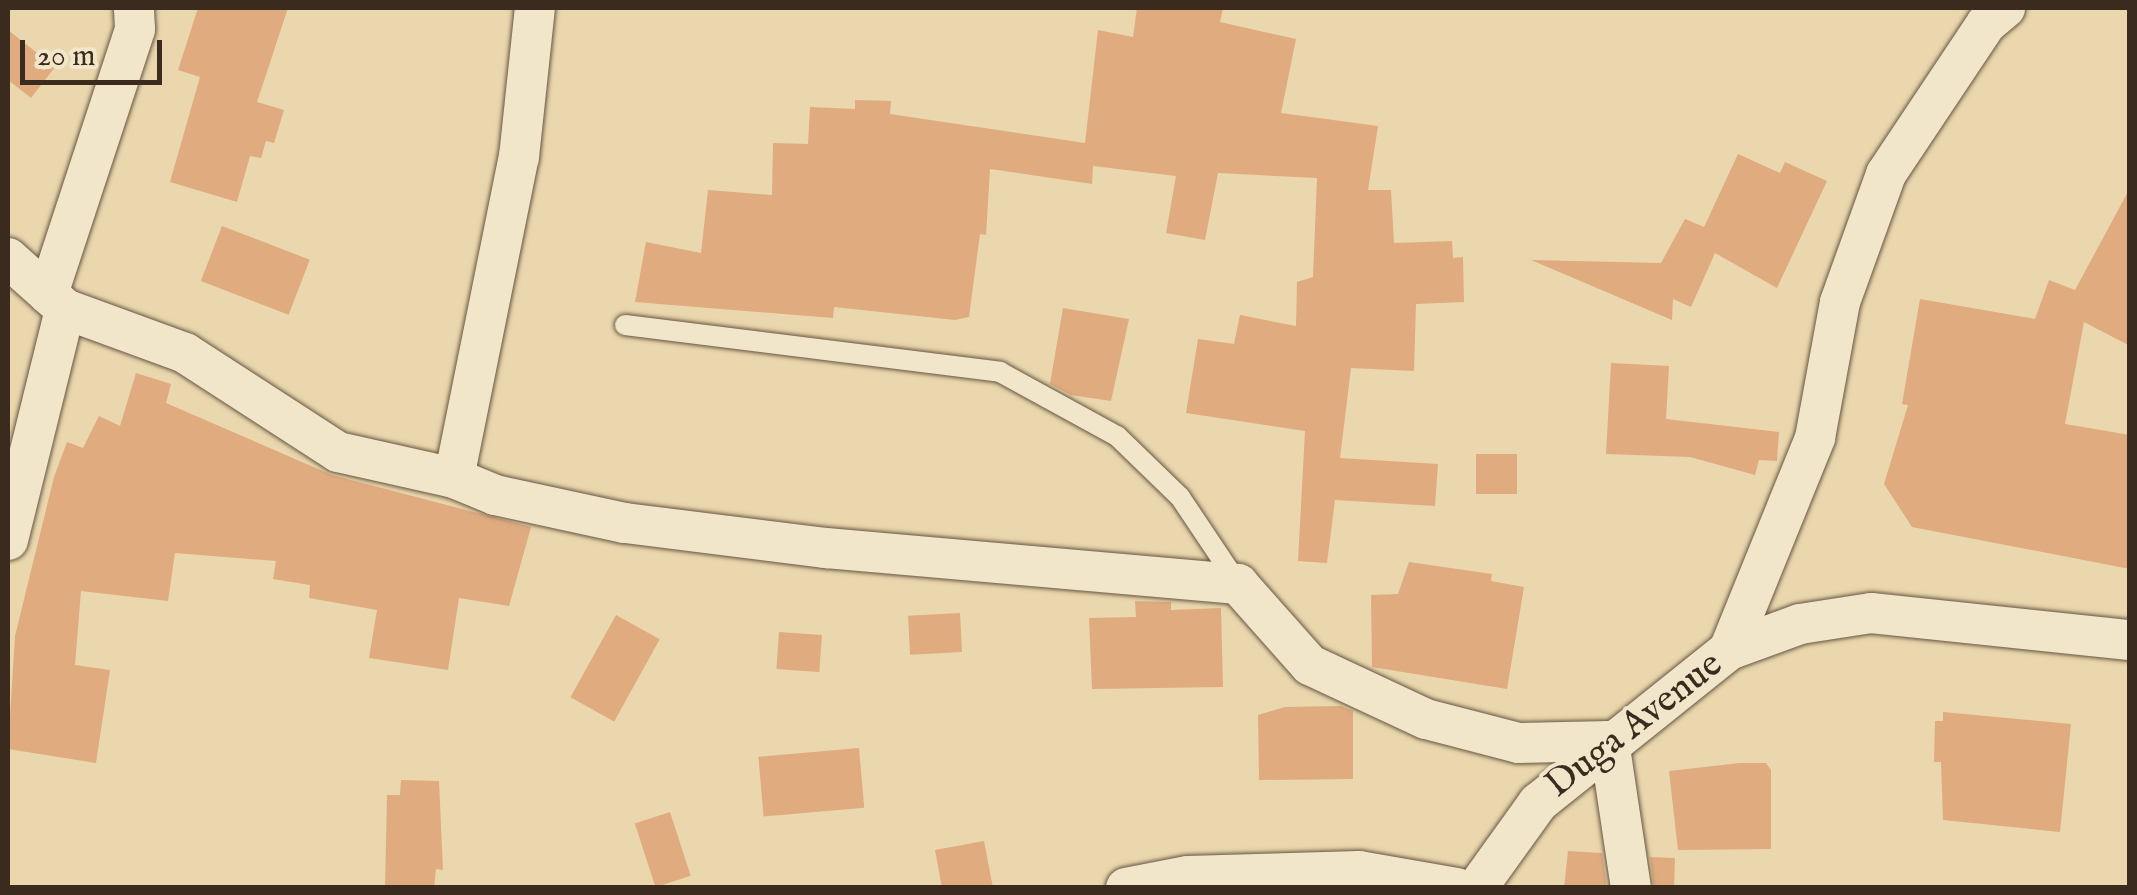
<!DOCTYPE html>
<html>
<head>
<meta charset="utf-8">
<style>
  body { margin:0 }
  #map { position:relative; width:2137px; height:895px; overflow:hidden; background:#ead7ad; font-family:"IM FELL English",serif }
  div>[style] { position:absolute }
  .building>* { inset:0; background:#e0ab7f; transform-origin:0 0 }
  .roads { filter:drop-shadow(0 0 2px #665642) drop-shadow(0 0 2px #665642) }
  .service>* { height:20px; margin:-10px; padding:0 10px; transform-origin:10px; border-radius:10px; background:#f1e5ca }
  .minor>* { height:40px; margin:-20px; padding:0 20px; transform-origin:20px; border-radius:20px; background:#f1e5ca }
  span { translate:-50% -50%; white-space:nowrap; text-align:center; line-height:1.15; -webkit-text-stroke:8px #f1e5ca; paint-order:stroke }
  .street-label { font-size:38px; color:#3a2b1e }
  .frame { position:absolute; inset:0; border:10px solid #3a2b1e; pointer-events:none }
  .scale { position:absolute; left:20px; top:40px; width:142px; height:45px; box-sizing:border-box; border:5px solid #3a2b1e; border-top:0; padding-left:12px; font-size:30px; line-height:35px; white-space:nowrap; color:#3a2b1e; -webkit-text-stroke:8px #f1e5ca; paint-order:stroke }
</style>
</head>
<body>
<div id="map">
  <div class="building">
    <div style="clip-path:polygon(198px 8px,288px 8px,257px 102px,284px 110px,274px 143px,266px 141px,261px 158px,250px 156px,237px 202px,170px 182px,200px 77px,178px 70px)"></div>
    <div style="clip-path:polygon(1137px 8px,1223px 8px,1220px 22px,1296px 39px,1281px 113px,1378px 126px,1368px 190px,1391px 190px,1394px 243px,1452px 241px,1453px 258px,1463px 257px,1464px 302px,1416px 304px,1414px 371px,1351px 368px,1340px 458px,1438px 464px,1435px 506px,1335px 500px,1327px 563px,1298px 561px,1305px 431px,1186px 413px,1198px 339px,1234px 344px,1240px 315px,1296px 326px,1297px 282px,1313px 277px,1317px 178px,1218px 173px,1205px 240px,1166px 233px,1176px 176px,1093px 166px,1092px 184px,990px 169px,986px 235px,980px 234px,969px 317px,955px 320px,834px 307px,833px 318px,635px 302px,646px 242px,701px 253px,708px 190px,772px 195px,773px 143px,808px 144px,810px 107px,855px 109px,855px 100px,891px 101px,890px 114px,1085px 143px,1098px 30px,1133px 37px)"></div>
    <div style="clip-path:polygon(8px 30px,55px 67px,31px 98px,8px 80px)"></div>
    <div style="clip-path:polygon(1738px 154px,1780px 173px,1785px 162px,1827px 181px,1777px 288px,1715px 253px,1691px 307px,1673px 299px,1672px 320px,1531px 260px,1661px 263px,1685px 219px,1704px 227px)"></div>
    <div style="clip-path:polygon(2130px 188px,2130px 346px,2084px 322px,2065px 424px,2130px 435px,2130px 569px,1912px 527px,1884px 484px,1908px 405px,1902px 404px,1920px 299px,2035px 319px,2049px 280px,2075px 290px)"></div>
    <div style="left:222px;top:226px;width:94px;height:59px;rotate:21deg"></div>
    <div style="clip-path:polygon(1063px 308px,1129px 319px,1111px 401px,1071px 395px,1050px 384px)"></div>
    <div style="clip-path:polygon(1611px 363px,1669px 366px,1666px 419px,1779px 432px,1777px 461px,1759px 460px,1755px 475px,1690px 457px,1606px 454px)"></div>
    <div style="clip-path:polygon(136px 373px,171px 384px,166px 403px,332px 475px,531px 527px,509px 606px,459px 598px,448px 670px,369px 658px,377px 610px,309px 598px,310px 585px,273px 579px,276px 561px,175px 553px,168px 601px,81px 591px,75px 665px,110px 670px,96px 763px,8px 749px,15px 636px,54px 477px,67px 442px,83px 448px,99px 416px,120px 426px)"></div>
    <div style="left:1476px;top:454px;width:41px;height:40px"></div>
    <div style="clip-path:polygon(1409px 562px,1492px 574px,1491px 581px,1524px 587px,1507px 689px,1372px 667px,1371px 595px,1398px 594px)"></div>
    <div style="clip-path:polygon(1135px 601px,1171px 602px,1171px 610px,1221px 608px,1223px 687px,1092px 689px,1089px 618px,1136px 617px)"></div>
    <div style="left:960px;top:613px;width:39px;height:52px;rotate:87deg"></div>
    <div style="left:616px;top:615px;width:50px;height:94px;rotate:29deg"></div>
    <div style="left:779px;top:632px;width:43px;height:37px;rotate:4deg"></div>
    <div style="clip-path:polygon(1341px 706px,1353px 711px,1353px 779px,1259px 780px,1258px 715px,1285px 707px)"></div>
    <div style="clip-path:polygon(1943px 712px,2071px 724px,2060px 832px,1943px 820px,1941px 762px,1934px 762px,1935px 721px,1943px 721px)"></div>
    <div style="left:859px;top:748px;width:60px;height:101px;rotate:85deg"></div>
    <div style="clip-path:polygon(1740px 763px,1766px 763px,1771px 770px,1771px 849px,1678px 850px,1669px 771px)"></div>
    <div style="clip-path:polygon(401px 780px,439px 781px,443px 870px,436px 869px,434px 888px,385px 888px,387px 795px,400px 795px)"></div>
    <div style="left:670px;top:812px;width:67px;height:37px;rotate:72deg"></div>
    <div style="clip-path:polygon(984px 841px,993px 888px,942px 888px,935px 850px)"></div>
    <div style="clip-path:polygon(1568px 851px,1602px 853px,1607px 888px,1564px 888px)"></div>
    <div style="clip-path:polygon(1650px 857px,1675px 858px,1674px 888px,1654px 888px)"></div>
  </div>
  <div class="roads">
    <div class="service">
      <div style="left:625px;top:325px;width:378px;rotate:7.1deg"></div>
      <div style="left:1000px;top:372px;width:133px;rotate:28.7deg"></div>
      <div style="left:1117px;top:436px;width:88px;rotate:44.1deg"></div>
      <div style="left:1180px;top:497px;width:102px;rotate:56.2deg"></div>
    </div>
    <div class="minor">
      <div style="left:8px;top:258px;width:76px;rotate:41.8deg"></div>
      <div style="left:65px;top:309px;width:128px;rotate:20.1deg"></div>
      <div style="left:185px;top:353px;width:182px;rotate:32.9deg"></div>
      <div style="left:338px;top:452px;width:119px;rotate:12.6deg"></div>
      <div style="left:454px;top:478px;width:44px;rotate:22.5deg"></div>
      <div style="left:495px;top:495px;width:133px;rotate:12.2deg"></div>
      <div style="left:625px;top:523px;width:203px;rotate:7.1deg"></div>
      <div style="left:826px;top:548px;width:414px;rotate:5deg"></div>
      <div style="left:1238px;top:584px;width:108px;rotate:48.4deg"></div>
      <div style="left:1310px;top:665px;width:128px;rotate:25deg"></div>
      <div style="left:1426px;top:719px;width:96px;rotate:14.5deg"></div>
      <div style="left:1519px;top:743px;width:90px;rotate:-1.3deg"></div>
      <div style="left:1609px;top:741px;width:149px;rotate:81.5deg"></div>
      <div style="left:48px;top:294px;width:279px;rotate:-71.8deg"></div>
      <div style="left:135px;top:29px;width:21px;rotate:-93deg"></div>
      <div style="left:454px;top:478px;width:328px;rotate:-78.6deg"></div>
      <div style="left:519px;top:157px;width:150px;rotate:-83.9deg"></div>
      <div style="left:8px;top:540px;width:238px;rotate:-76.1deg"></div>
      <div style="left:1729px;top:650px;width:229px;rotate:-67.9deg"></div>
      <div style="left:1815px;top:438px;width:138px;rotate:-79.6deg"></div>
      <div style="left:1840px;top:302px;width:136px;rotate:-70.2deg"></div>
      <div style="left:1886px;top:174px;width:180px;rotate:-56.3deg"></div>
      <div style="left:1986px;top:24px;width:25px;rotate:-40deg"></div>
      <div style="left:1126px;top:888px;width:63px;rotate:-11deg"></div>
      <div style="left:1188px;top:876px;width:171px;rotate:-1.7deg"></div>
      <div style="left:1359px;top:871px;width:99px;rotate:9.8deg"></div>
      <div style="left:1477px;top:888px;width:105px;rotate:-54.3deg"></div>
      <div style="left:1538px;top:803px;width:245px;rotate:-38.7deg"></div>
      <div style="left:1729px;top:650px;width:76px;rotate:-20.1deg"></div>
      <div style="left:1800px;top:624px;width:72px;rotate:-8.8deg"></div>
      <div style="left:1871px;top:613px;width:260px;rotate:6deg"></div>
    </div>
  </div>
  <div class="street-label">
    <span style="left:1635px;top:726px;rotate:-38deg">Duga Avenue</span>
  </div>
  <div class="frame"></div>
  <div class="scale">20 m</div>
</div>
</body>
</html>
